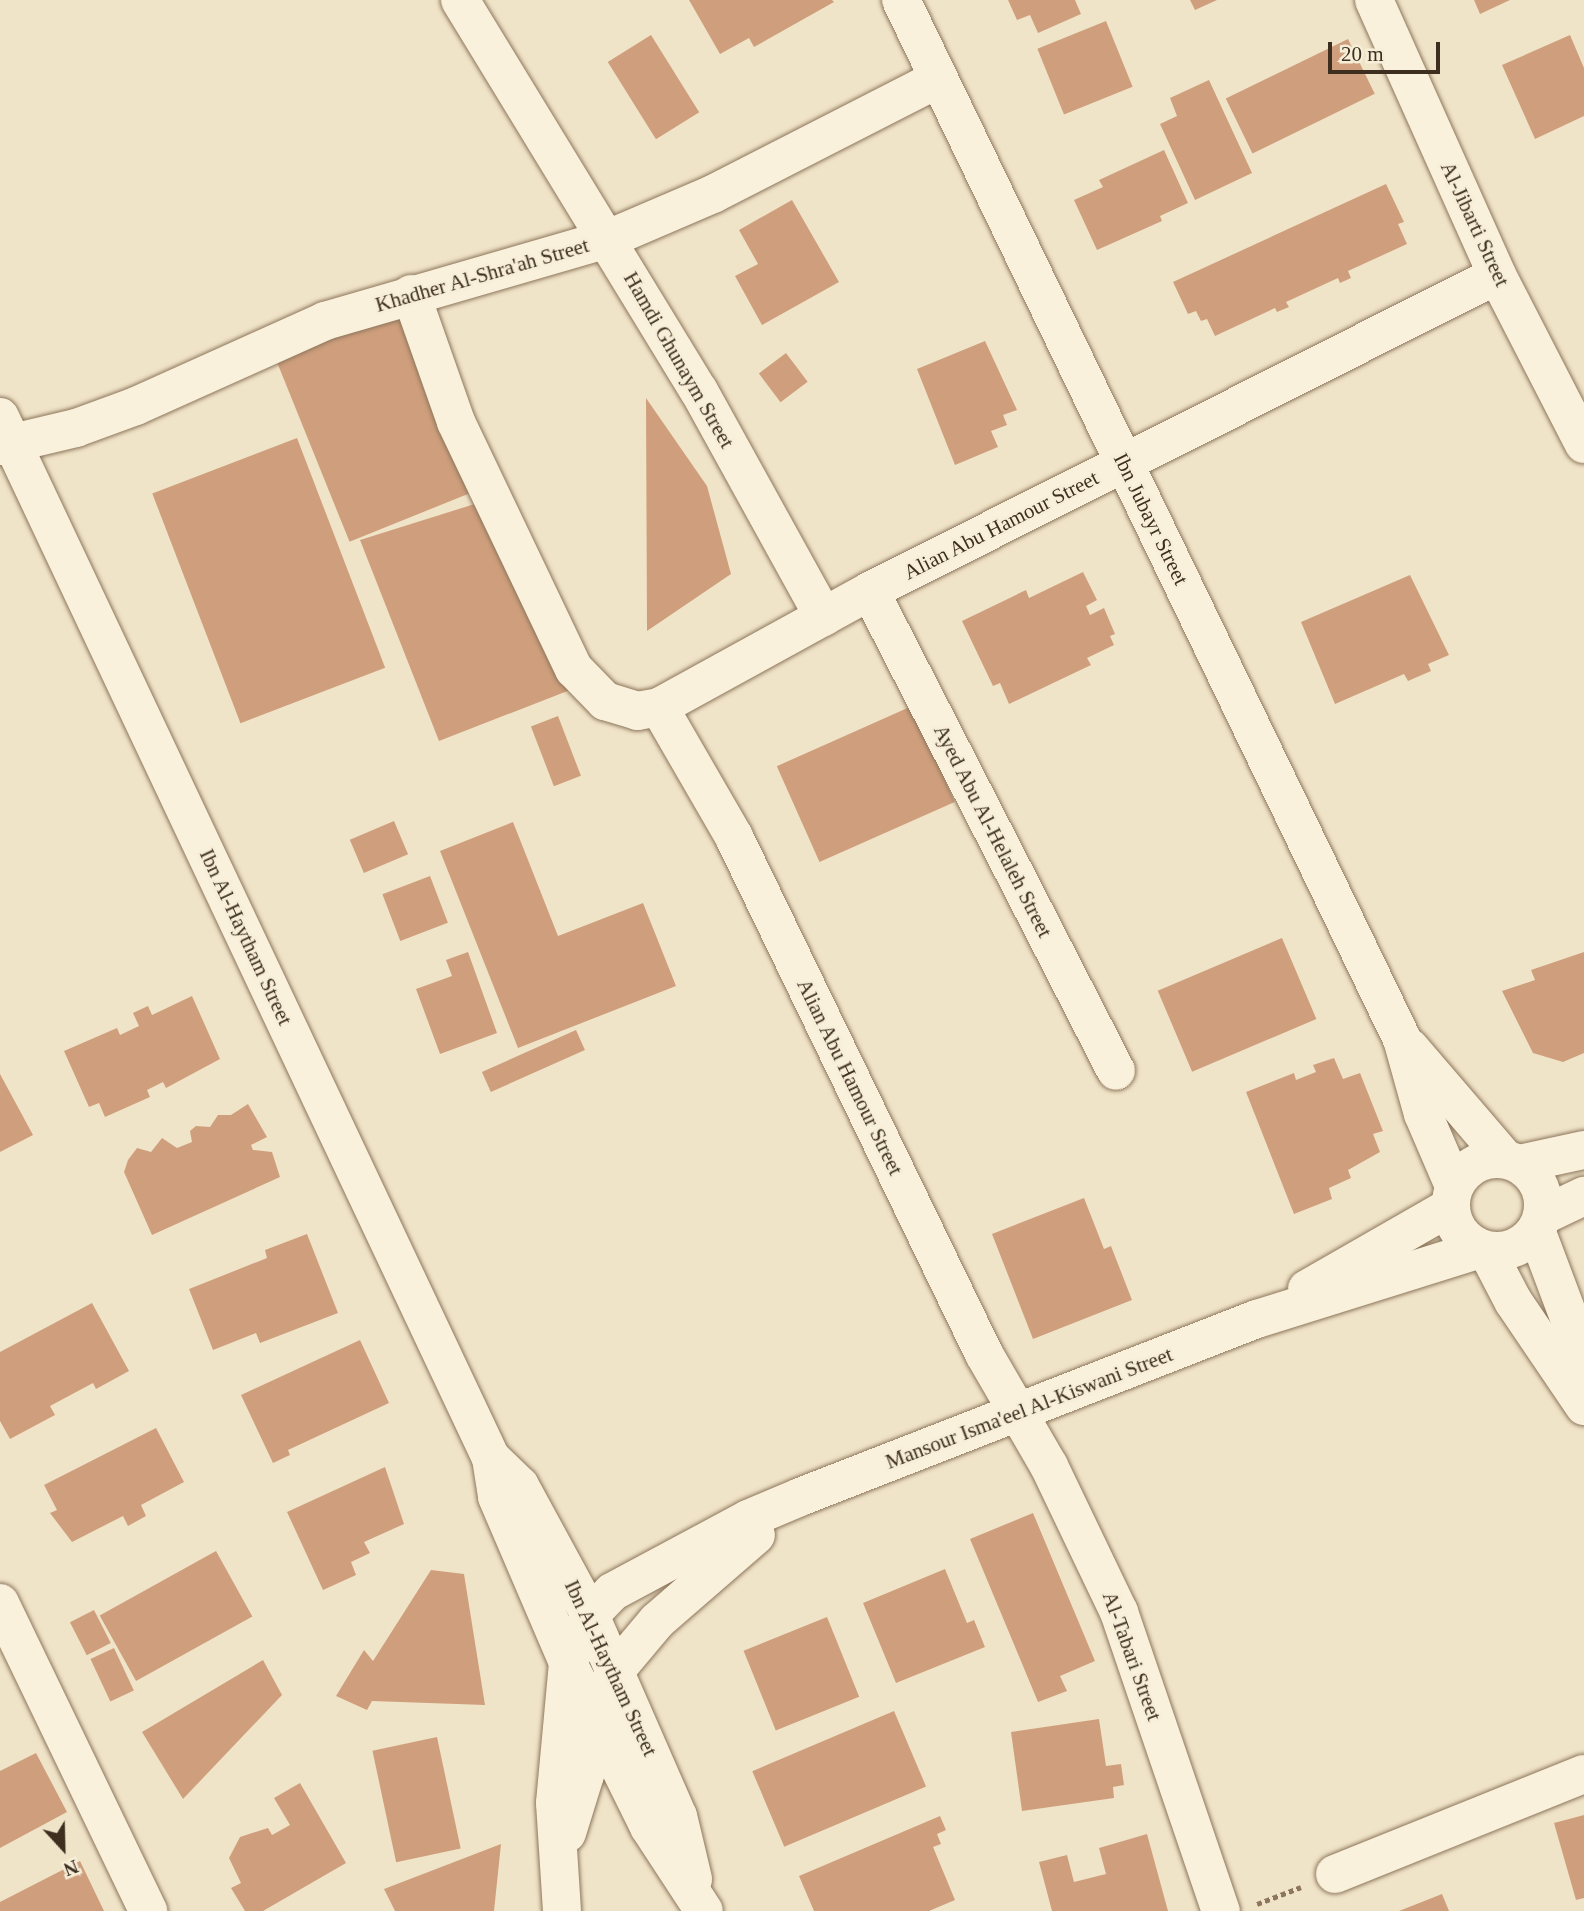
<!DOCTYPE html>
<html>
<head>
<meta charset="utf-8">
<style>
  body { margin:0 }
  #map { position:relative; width:1584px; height:1911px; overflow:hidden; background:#f0e4c8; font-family:Georgia,serif }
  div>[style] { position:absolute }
  .building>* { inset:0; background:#cf9f7d; transform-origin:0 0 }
  .path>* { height:4.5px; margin-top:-2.25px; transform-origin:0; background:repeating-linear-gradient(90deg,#8d765c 0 5px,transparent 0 8.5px) }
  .roads { filter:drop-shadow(0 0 2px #8d765c) drop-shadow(0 0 2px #8d765c) }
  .minor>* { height:38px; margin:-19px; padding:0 19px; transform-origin:19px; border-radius:19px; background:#faf1dc }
  .tertiary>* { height:38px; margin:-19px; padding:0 19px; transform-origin:19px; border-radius:19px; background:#faf1dc }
  .tertiary>.ring { margin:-19px; padding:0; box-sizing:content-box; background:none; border:38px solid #faf1dc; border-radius:50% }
  span { translate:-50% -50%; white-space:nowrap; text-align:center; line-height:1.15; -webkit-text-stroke:5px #f7eed8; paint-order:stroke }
  .street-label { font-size:21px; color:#3d2e20 }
  .north { position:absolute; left:28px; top:1813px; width:70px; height:70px; -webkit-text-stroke:5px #f7eed8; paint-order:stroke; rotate:158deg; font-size:19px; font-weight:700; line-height:28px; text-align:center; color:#3d2e20 }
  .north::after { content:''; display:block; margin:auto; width:24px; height:32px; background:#3d2e20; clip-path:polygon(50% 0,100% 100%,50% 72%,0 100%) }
  .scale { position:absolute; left:1328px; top:42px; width:112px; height:32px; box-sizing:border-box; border:4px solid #3d2e20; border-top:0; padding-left:9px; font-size:21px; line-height:24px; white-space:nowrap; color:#3d2e20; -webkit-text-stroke:5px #f7eed8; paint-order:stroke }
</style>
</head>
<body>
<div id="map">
  <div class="building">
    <div style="clip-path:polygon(689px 0,832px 0,834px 2px,754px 47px,749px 38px,720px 54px)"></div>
    <div style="clip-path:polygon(1008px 0,1075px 0,1081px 14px,1038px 33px,1030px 15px,1017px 20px)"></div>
    <div style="clip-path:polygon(1190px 0,1217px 0,1195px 10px)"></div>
    <div style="clip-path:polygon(1474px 0,1510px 0,1480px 14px)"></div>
    <div style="left:1106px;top:21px;width:71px;height:74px;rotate:68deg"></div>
    <div style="left:651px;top:35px;width:91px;height:51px;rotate:58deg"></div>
    <div style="clip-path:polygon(1570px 35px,1584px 68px,1584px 116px,1535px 139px,1502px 65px)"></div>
    <div style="left:1348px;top:39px;width:61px;height:136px;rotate:64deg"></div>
    <div style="clip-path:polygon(1209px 80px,1252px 173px,1195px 200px,1160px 124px,1177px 116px,1170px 98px)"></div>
    <div style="clip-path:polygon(1164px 150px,1188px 203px,1160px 216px,1162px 221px,1097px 250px,1074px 200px,1103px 187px,1099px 180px)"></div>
    <div style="clip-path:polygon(1386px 184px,1404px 222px,1398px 224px,1407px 244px,1348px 271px,1351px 278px,1340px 283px,1338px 278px,1286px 302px,1289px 307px,1277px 312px,1275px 308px,1215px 336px,1207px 319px,1201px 321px,1196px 311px,1188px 314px,1173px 282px)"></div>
    <div style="clip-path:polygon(792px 200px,839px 282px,762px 325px,735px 276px,758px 264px,739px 230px)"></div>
    <div style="left:405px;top:308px;width:196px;height:139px;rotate:68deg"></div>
    <div style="clip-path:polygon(985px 341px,1017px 410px,1003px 415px,1007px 425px,991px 431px,998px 447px,955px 465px,917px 369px)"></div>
    <div style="left:786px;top:353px;width:36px;height:34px;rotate:53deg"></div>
    <div style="clip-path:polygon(646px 398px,707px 486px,731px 574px,647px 631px)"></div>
    <div style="left:297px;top:438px;width:246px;height:155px;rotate:69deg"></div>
    <div style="clip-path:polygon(481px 502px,570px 690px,439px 741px,360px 540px)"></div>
    <div style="clip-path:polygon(1083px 572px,1097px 600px,1086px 606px,1090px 615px,1104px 608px,1115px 634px,1110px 636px,1114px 645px,1087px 658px,1091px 665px,1009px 704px,1000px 683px,993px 686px,962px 621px,1026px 590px,1029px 598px)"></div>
    <div style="clip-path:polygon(1410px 575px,1449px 655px,1428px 664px,1431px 671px,1408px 681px,1404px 674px,1335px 704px,1301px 622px)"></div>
    <div style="left:912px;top:706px;width:105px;height:148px;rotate:66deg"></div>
    <div style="left:558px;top:716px;width:64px;height:29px;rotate:69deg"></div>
    <div style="left:394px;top:821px;width:36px;height:48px;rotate:67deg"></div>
    <div style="clip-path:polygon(513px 822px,558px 936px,643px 903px,676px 986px,518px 1048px,440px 851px)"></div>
    <div style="left:430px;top:876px;width:50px;height:51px;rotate:69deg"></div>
    <div style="left:1282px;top:938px;width:88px;height:135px;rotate:67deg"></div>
    <div style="clip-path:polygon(468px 952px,497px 1033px,440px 1054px,416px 989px,452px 976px,446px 960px)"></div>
    <div style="clip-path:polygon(1584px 952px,1584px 1053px,1563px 1062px,1533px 1053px,1502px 991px,1535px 980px,1531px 970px)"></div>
    <div style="clip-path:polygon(192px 996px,220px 1059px,166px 1088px,163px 1082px,147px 1090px,150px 1097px,105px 1117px,99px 1103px,89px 1107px,64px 1051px,117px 1028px,120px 1035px,139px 1026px,133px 1013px,148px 1006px,152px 1015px)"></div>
    <div style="left:576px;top:1030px;width:22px;height:103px;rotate:66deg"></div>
    <div style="clip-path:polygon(1334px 1058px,1343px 1079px,1360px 1073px,1383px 1131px,1373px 1134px,1380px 1152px,1348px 1170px,1351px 1178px,1329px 1188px,1332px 1199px,1294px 1214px,1246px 1092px,1294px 1073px,1296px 1080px,1316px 1072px,1313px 1065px)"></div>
    <div style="clip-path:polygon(0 1074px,33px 1135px,0 1152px)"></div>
    <div style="clip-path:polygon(248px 1104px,267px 1137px,251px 1145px,253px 1150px,272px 1152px,280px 1177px,152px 1235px,124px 1172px,128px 1160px,137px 1148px,151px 1152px,162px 1138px,177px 1148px,192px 1142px,190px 1131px,196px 1126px,210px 1127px,218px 1115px,231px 1115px)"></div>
    <div style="clip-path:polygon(1084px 1198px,1104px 1249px,1111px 1246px,1132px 1300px,1033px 1339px,992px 1234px)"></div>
    <div style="clip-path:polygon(307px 1234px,338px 1313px,260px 1343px,256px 1333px,213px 1350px,189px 1289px,267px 1258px,265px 1250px)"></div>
    <div style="clip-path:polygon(92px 1303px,129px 1371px,96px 1389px,93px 1383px,50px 1406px,55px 1415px,10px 1439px,0 1421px,0 1352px)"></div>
    <div style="clip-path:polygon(360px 1340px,389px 1403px,288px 1450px,290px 1455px,273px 1463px,241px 1395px)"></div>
    <div style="clip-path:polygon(156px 1428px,184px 1482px,141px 1505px,146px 1516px,128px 1526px,123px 1516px,72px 1542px,50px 1513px,57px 1510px,44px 1485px)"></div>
    <div style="clip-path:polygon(385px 1467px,404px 1524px,364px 1542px,370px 1553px,351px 1562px,356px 1575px,323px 1590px,287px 1512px)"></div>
    <div style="clip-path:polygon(1033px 1513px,1095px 1661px,1060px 1676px,1067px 1691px,1038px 1702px,970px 1539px)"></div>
    <div style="left:216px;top:1551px;width:75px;height:133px;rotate:61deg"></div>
    <div style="clip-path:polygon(945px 1569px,967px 1623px,974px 1620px,985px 1647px,896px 1683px,863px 1603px)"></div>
    <div style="clip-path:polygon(431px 1570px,464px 1574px,485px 1705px,372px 1701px,367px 1710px,336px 1696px,364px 1650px,373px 1661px)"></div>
    <div style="left:94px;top:1610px;width:37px;height:27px;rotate:63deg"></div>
    <div style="left:827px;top:1617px;width:86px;height:90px;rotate:68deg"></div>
    <div style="left:114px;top:1648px;width:47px;height:26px;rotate:65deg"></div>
    <div style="clip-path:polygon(263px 1660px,282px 1695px,183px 1799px,142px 1732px)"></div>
    <div style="left:894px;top:1711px;width:82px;height:154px;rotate:67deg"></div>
    <div style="clip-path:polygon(1099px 1719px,1106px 1766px,1121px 1764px,1124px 1785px,1113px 1787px,1114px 1798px,1022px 1811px,1011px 1732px)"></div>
    <div style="left:437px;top:1737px;width:114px;height:66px;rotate:78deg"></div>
    <div style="clip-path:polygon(36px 1753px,67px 1812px,0 1848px,0 1771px)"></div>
    <div style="clip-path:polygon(300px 1783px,346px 1863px,263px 1911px,245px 1911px,231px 1888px,241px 1883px,229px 1858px,240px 1837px,268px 1828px,272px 1835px,290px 1825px,274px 1798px)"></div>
    <div style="clip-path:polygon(1584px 1815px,1584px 1898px,1576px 1900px,1554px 1823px)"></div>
    <div style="clip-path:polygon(940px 1816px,946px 1830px,937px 1834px,941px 1844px,933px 1847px,955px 1900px,929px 1911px,814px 1911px,799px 1876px)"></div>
    <div style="clip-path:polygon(1147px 1834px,1168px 1911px,1052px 1911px,1039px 1862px,1067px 1855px,1074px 1882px,1106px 1874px,1099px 1848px)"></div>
    <div style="clip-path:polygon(501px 1844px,494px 1911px,395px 1911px,384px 1889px)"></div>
    <div style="clip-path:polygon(80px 1861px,104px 1911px,0 1911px,0 1902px)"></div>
    <div style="clip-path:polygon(1442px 1894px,1449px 1911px,1399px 1911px)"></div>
  </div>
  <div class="path">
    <div style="left:1257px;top:1904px;width:47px;rotate:-21.1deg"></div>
  </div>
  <div class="roads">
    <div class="minor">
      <div style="left:460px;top:0;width:458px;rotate:58.6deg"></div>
      <div style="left:699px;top:391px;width:258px;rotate:61.1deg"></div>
      <div style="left:901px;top:0;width:1153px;rotate:64.26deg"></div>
      <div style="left:1402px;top:1039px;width:78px;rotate:74.4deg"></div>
      <div style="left:1423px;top:1114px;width:78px;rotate:66.7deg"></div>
      <div style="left:1374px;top:0;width:301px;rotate:65.9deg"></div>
      <div style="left:1497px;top:275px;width:190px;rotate:62.8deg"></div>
      <div style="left:411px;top:294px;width:136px;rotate:70.6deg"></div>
      <div style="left:456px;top:422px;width:274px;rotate:64.5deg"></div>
      <div style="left:574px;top:669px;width:45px;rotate:45.9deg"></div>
      <div style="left:605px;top:701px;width:34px;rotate:17deg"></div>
      <div style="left:637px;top:711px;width:22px;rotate:-10deg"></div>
      <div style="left:659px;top:707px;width:241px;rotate:-28.8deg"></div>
      <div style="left:870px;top:591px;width:702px;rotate:-26.75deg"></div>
      <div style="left:0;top:417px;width:1151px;rotate:64.75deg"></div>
      <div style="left:491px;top:1458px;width:39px;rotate:81deg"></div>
      <div style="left:497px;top:1497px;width:181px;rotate:66.8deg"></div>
      <div style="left:568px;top:1663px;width:183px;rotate:63.7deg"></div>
      <div style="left:649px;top:1827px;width:100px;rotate:56.8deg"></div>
      <div style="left:0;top:446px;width:78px;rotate:-13.3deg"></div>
      <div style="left:76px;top:428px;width:64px;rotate:-20.1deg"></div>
      <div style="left:136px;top:406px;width:207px;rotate:-24.2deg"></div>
      <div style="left:325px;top:321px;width:295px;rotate:-16.2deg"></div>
      <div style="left:608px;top:239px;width:114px;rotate:-23.2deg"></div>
      <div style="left:713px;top:194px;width:253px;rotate:-27.1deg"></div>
      <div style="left:870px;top:591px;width:539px;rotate:62.86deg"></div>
      <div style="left:659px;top:707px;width:150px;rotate:60deg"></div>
      <div style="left:734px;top:837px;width:574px;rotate:64.19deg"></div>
      <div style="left:984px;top:1354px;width:129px;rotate:59.9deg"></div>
      <div style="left:1049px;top:1466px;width:162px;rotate:64.4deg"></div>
      <div style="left:1119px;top:1612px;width:316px;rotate:71.2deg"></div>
      <div style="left:1410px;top:1048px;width:146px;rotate:49.4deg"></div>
      <div style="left:1536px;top:1230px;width:137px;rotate:69.4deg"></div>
      <div style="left:1487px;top:1251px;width:56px;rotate:62.5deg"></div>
      <div style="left:1513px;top:1301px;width:127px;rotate:55.9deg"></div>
      <div style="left:491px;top:1458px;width:40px;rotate:44deg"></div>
      <div style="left:520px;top:1486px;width:147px;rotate:61.5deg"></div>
      <div style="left:590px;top:1615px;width:219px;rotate:66.4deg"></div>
      <div style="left:678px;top:1816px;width:65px;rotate:76.6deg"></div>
      <div style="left:0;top:1603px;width:342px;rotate:64.3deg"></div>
      <div style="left:1335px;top:1874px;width:268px;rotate:-21.9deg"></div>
    </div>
    <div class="tertiary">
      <div class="ring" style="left:1451px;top:1159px;width:54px;height:54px"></div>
      <div style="left:1519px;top:1164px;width:66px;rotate:-12.2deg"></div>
      <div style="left:1542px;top:1216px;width:47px;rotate:-25.5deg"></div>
      <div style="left:1307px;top:1289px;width:165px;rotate:-29.8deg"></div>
      <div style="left:567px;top:1833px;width:61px;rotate:-72.8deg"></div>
      <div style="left:585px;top:1775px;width:59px;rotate:-81.2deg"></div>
      <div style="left:594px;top:1717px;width:51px;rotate:-65.5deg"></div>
      <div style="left:615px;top:1671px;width:65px;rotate:-50deg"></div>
      <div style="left:657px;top:1621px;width:131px;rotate:-41deg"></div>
      <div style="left:562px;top:1911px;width:108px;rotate:-93.7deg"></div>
      <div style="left:555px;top:1803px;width:141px;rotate:-84.7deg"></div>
      <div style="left:568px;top:1663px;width:53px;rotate:-65.4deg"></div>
      <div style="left:590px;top:1615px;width:32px;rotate:-46deg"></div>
      <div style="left:612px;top:1592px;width:154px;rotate:-28.2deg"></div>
      <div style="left:748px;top:1519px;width:56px;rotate:-22.9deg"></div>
      <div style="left:800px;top:1497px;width:490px;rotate:-21.3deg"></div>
      <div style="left:1257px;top:1319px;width:235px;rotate:-17.4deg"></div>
    </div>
  </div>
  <div class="street-label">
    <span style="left:1475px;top:224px;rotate:65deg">Al-Jibarti Street</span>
    <span style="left:482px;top:275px;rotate:-16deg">Khadher Al-Shra'ah Street</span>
    <span style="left:679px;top:360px;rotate:60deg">Hamdi Ghunaym Street</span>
    <span style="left:1151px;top:519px;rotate:64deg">Ibn Jubayr Street</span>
    <span style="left:1001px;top:525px;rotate:-27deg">Alian Abu Hamour Street</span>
    <span style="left:993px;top:831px;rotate:63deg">Ayed Abu Al-Helaleh Street</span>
    <span style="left:246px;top:937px;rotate:65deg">Ibn Al-Haytham Street</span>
    <span style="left:850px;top:1077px;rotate:64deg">Alian Abu Hamour Street</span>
    <span style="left:1029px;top:1408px;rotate:-21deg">Mansour Isma'eel Al-Kiswani Street</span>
    <span style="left:1132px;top:1656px;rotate:70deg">Al-Tabari Street</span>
    <span style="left:611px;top:1668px;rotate:65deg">Ibn Al-Haytham Street</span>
  </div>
  <div class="north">N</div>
  <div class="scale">20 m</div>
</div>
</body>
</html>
